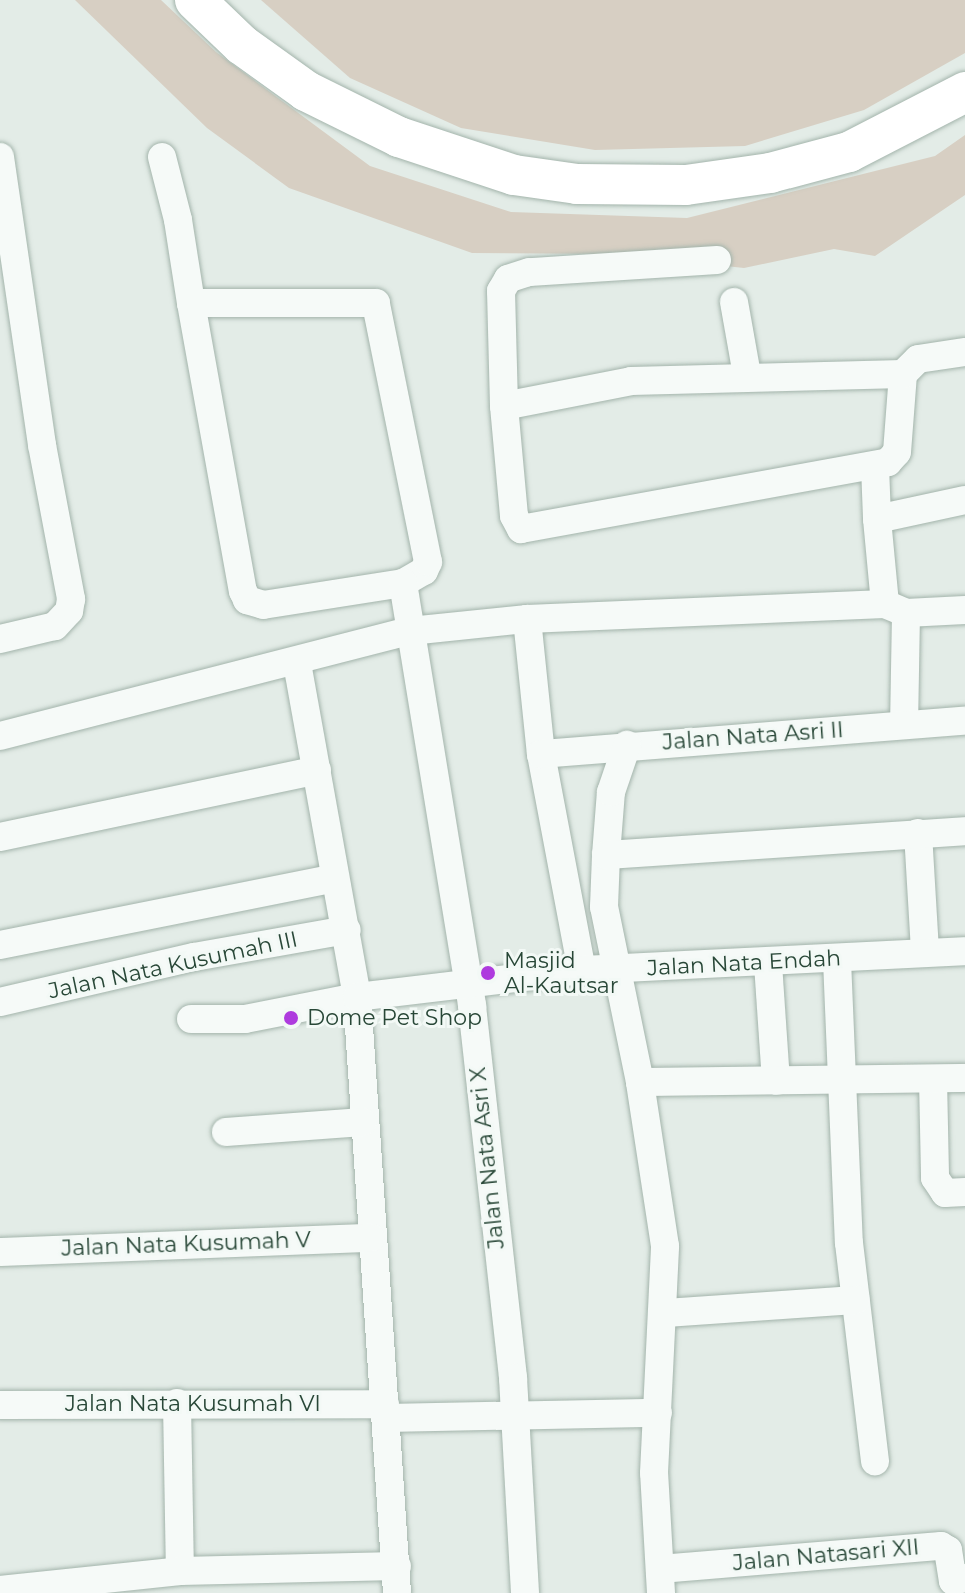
<!DOCTYPE html>
<html>
<head>
<meta charset="utf-8">
<style>
  body { margin:0 }
  #map { position:relative; width:965px; height:1593px; overflow:hidden; background:#e3ece7; font-family:Montserrat,sans-serif }
  div>[style] { position:absolute }
  .green>* { inset:0; background:#d7cfc3 }
  .roads { filter:drop-shadow(0 0 2px #a3b4ab) drop-shadow(0 0 2px #a3b4ab) }
  .minor>* { height:28px; margin:-14px; padding:0 14px; transform-origin:14px; border-radius:14px; background:#f6faf8 }
  .highway>* { height:40px; margin:-20px; padding:0 20px; transform-origin:20px; border-radius:20px; background:#fff }
  .dots>* { width:22px; height:22px; translate:-50% -50%; box-sizing:border-box; border:4px solid #f3f9f6; border-radius:50% }
  span { translate:-50% -50%; white-space:nowrap; text-align:center; line-height:1.15; -webkit-text-stroke:6px #f3f9f6; paint-order:stroke }
  .street-label { font-size:22px; color:#284737 }
  .poi-label { font-size:22px; color:#284737 }
  .left { translate:0 -50%; text-align:left }
</style>
</head>
<body>
<div id="map">
  <div class="green">
    <div style="clip-path:polygon(75px 0,161px 0,216px 52px,370px 166px,511px 212px,687px 218px,935px 156px,965px 135px,965px 195px,875px 256px,834px 249px,744px 268px,615px 254px,472px 253px,289px 188px,207px 128px)"></div>
    <div style="clip-path:polygon(261px 0,965px 0,965px 53px,864px 110px,745px 146px,595px 150px,461px 128px,350px 78px)"></div>
  </div>
  <div class="roads">
    <div class="minor">
      <div style="left:0;top:157px;width:291px;rotate:81.7deg"></div>
      <div style="left:42px;top:445px;width:157px;rotate:79.3deg"></div>
      <div style="left:71px;top:599px;width:12px;rotate:99deg"></div>
      <div style="left:69px;top:611px;width:21px;rotate:133deg"></div>
      <div style="left:55px;top:626px;width:57px;rotate:166.7deg"></div>
      <div style="left:162px;top:157px;width:65px;rotate:75.7deg"></div>
      <div style="left:178px;top:220px;width:84px;rotate:81.1deg"></div>
      <div style="left:191px;top:303px;width:293px;rotate:79.8deg"></div>
      <div style="left:243px;top:591px;width:10px;rotate:66deg"></div>
      <div style="left:247px;top:600px;width:17px;rotate:17deg"></div>
      <div style="left:263px;top:605px;width:142px;rotate:-8.9deg"></div>
      <div style="left:403px;top:583px;width:24px;rotate:-30deg"></div>
      <div style="left:424px;top:571px;width:10px;rotate:-66deg"></div>
      <div style="left:428px;top:562px;width:264px;rotate:-101.4deg"></div>
      <div style="left:376px;top:303px;width:185px;rotate:180deg"></div>
      <div style="left:717px;top:260px;width:188px;rotate:176.3deg"></div>
      <div style="left:529px;top:272px;width:22px;rotate:162deg"></div>
      <div style="left:508px;top:279px;width:14px;rotate:120deg"></div>
      <div style="left:501px;top:291px;width:115px;rotate:88.5deg"></div>
      <div style="left:504px;top:406px;width:110px;rotate:84.8deg"></div>
      <div style="left:514px;top:516px;width:15px;rotate:62deg"></div>
      <div style="left:521px;top:529px;width:373px;rotate:-10.3deg"></div>
      <div style="left:888px;top:462px;width:13px;rotate:-48deg"></div>
      <div style="left:897px;top:452px;width:78px;rotate:-85.6deg"></div>
      <div style="left:734px;top:302px;width:74px;rotate:79.9deg"></div>
      <div style="left:504px;top:406px;width:129px;rotate:-11.1deg"></div>
      <div style="left:631px;top:381px;width:272px;rotate:-1.5deg"></div>
      <div style="left:903px;top:374px;width:21px;rotate:-45deg"></div>
      <div style="left:918px;top:359px;width:48px;rotate:-8.5deg"></div>
      <div style="left:875px;top:466px;width:53px;rotate:87.8deg"></div>
      <div style="left:877px;top:519px;width:90px;rotate:-12.2deg"></div>
      <div style="left:877px;top:519px;width:85px;rotate:84.6deg"></div>
      <div style="left:885px;top:604px;width:23px;rotate:23deg"></div>
      <div style="left:906px;top:613px;width:112px;rotate:91deg"></div>
      <div style="left:403px;top:583px;width:429px;rotate:80.7deg"></div>
      <div style="left:472px;top:1006px;width:374px;rotate:83.7deg"></div>
      <div style="left:513px;top:1378px;width:215px;rotate:86.8deg"></div>
      <div style="left:906px;top:613px;width:59px;rotate:-2.9deg"></div>
      <div style="left:527px;top:619px;width:136px;rotate:84.1deg"></div>
      <div style="left:541px;top:754px;width:220px;rotate:79.3deg"></div>
      <div style="left:297px;top:663px;width:339px;rotate:79.8deg"></div>
      <div style="left:357px;top:997px;width:597px;rotate:86.16deg"></div>
      <div style="left:0;top:736px;width:423px;rotate:-14.4deg"></div>
      <div style="left:410px;top:631px;width:118px;rotate:-5.9deg"></div>
      <div style="left:527px;top:619px;width:358px;rotate:-2.4deg"></div>
      <div style="left:541px;top:754px;width:425px;rotate:-4.5deg"></div>
      <div style="left:918px;top:833px;width:119px;rotate:86.6deg"></div>
      <div style="left:0;top:837px;width:324px;rotate:-11.9deg"></div>
      <div style="left:606px;top:855px;width:63px;rotate:-85.5deg"></div>
      <div style="left:611px;top:792px;width:50px;rotate:-71.2deg"></div>
      <div style="left:0;top:945px;width:341px;rotate:-11.3deg"></div>
      <div style="left:837px;top:960px;width:283px;rotate:87.6deg"></div>
      <div style="left:849px;top:1243px;width:220px;rotate:83.2deg"></div>
      <div style="left:768px;top:964px;width:117px;rotate:86.1deg"></div>
      <div style="left:0;top:1002px;width:199px;rotate:-13.1deg"></div>
      <div style="left:194px;top:957px;width:155px;rotate:-10deg"></div>
      <div style="left:191px;top:1019px;width:54px"></div>
      <div style="left:245px;top:1019px;width:114px;rotate:-11.1deg"></div>
      <div style="left:357px;top:997px;width:227px;rotate:-6.8deg"></div>
      <div style="left:582px;top:970px;width:383px;rotate:-2.8deg"></div>
      <div style="left:933px;top:1079px;width:99px;rotate:88.8deg"></div>
      <div style="left:935px;top:1178px;width:18px;rotate:56deg"></div>
      <div style="left:945px;top:1193px;width:20px;rotate:-3deg"></div>
      <div style="left:640px;top:1082px;width:325px;rotate:-0.7deg"></div>
      <div style="left:226px;top:1132px;width:137px;rotate:-4.2deg"></div>
      <div style="left:0;top:1252px;width:371px;rotate:-2.2deg"></div>
      <div style="left:665px;top:1313px;width:191px;rotate:-3.9deg"></div>
      <div style="left:177px;top:1403px;width:168px;rotate:89deg"></div>
      <div style="left:180px;top:1571px;width:217px;rotate:-1.3deg"></div>
      <div style="left:0;top:1405px;width:385px;rotate:-0.1deg"></div>
      <div style="left:386px;top:1418px;width:272px;rotate:-1.1deg"></div>
      <div style="left:660px;top:1569px;width:282px;rotate:-4.7deg"></div>
      <div style="left:941px;top:1546px;width:8px;rotate:30deg"></div>
      <div style="left:948px;top:1550px;width:31px;rotate:81deg"></div>
      <div style="left:953px;top:1581px;width:12px;rotate:-14deg"></div>
      <div style="left:0;top:1590px;width:181px;rotate:-6deg"></div>
      <div style="left:661px;top:1593px;width:120px;rotate:-93.3deg"></div>
      <div style="left:654px;top:1473px;width:227px;rotate:-87.2deg"></div>
      <div style="left:665px;top:1246px;width:166px;rotate:-98.7deg"></div>
      <div style="left:640px;top:1082px;width:179px;rotate:-101.6deg"></div>
      <div style="left:604px;top:907px;width:52px;rotate:-87.8deg"></div>
      <div style="left:606px;top:855px;width:360px;rotate:-3.8deg"></div>
    </div>
    <div class="highway">
      <div style="left:195px;top:0;width:65px;rotate:43.8deg"></div>
      <div style="left:242px;top:45px;width:79px;rotate:35.7deg"></div>
      <div style="left:306px;top:91px;width:104px;rotate:26.3deg"></div>
      <div style="left:399px;top:137px;width:121px;rotate:18.3deg"></div>
      <div style="left:514px;top:175px;width:64px;rotate:8.1deg"></div>
      <div style="left:577px;top:184px;width:109px;rotate:0.5deg"></div>
      <div style="left:686px;top:185px;width:85px;rotate:-8.1deg"></div>
      <div style="left:770px;top:173px;width:82px;rotate:-14.9deg"></div>
      <div style="left:849px;top:152px;width:131px;rotate:-27.3deg"></div>
    </div>
  </div>
  <div class="dots">
    <div style="left:488px;top:973px;background:#ae3bde"></div>
    <div style="left:291px;top:1018px;background:#ae3bde"></div>
  </div>
  <div class="street-label">
    <span style="left:753px;top:736px;rotate:-4deg">Jalan Nata Asri II</span>
    <span style="left:744px;top:963px;rotate:-3deg">Jalan Nata Endah</span>
    <span style="left:173px;top:965px;rotate:-12deg">Jalan Nata Kusumah III</span>
    <span style="left:487px;top:1158px;rotate:-96deg">Jalan Nata Asri X</span>
    <span style="left:186px;top:1244px;rotate:-2deg">Jalan Nata Kusumah V</span>
    <span style="left:193px;top:1404px">Jalan Nata Kusumah VI</span>
    <span style="left:826px;top:1555px;rotate:-5deg">Jalan Natasari XII</span>
  </div>
  <div class="poi-label">
    <span class="left" style="left:504px;top:973px">Masjid<br>Al-Kautsar</span>
    <span class="left" style="left:307px;top:1018px">Dome Pet Shop</span>
  </div>
</div>
</body>
</html>
